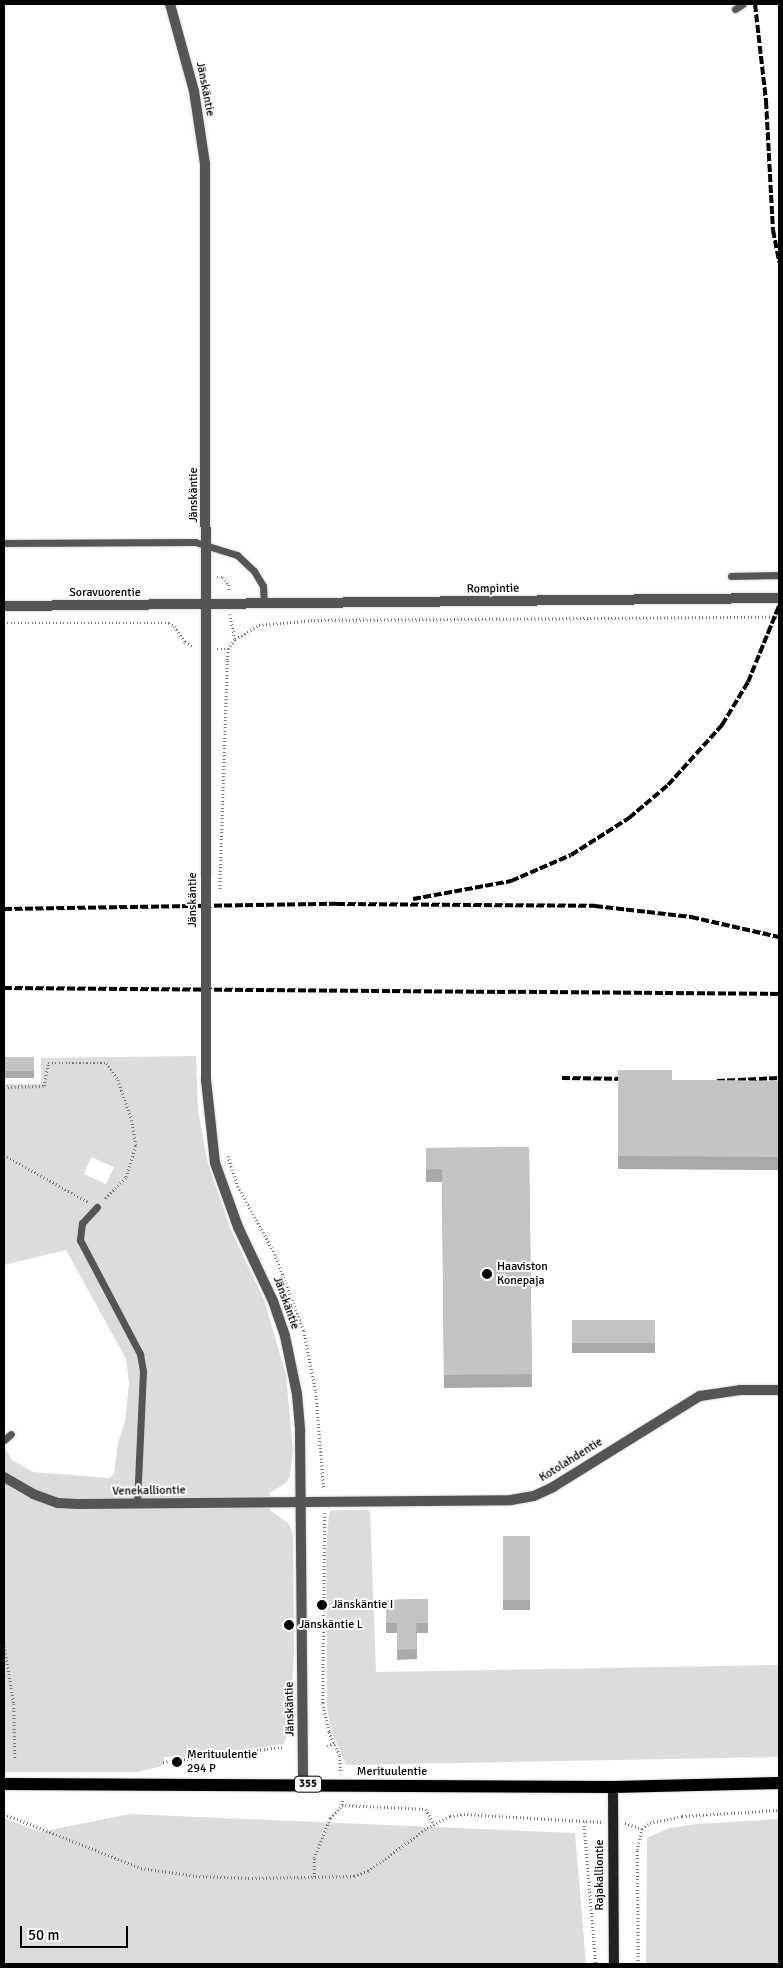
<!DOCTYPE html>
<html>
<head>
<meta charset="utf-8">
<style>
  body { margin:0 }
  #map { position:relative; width:783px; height:1968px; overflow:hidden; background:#fff; font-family:Signika,sans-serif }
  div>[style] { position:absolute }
  .green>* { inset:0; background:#dcdcdc }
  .path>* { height:2.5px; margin-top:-1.25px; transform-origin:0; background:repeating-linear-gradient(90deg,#777 0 1px,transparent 0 3.5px) }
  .roads { filter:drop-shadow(0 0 1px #dbdbdb) drop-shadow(0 0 1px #dbdbdb) }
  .lane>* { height:7px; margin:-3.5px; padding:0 3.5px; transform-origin:3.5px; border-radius:3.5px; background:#555 }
  .street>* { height:10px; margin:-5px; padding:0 5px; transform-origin:5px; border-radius:5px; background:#555 }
  .secondary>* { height:10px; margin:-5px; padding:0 5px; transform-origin:5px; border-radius:5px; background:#222 }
  .primary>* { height:12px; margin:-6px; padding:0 6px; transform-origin:6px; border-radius:6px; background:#000 }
  .rail>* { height:4px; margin-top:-2px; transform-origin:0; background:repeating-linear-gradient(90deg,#000 0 8px,transparent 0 10.5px) }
  .path-bridge>* { height:2.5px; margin-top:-1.25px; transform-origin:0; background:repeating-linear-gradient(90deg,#777 0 1px,transparent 0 3.5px) }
  .street-bridge>* { height:10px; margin:-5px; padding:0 5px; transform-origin:5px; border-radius:5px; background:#555 }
  .wall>* { inset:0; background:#a9a9a9; transform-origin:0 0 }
  .building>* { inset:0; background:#c4c4c4; transform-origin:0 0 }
  .dots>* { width:14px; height:14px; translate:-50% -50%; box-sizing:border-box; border:2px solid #fff; border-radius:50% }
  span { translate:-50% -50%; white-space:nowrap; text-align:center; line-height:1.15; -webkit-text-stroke:4px #fff; paint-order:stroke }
  .shield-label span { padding:1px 4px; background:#fff; border:1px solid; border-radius:4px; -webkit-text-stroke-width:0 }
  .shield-label { font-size:11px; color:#000; font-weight:700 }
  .street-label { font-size:12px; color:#000 }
  .poi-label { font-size:12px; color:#000 }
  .left { translate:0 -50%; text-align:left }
  .frame { position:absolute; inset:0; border:5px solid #000; pointer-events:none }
  .scale { position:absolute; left:20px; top:1926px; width:108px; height:22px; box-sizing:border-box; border:2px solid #000; border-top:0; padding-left:6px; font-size:15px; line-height:18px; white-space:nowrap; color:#000; -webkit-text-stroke:4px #fff; paint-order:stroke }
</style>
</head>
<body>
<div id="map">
  <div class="green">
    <div style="clip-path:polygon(evenodd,196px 1056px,198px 1110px,208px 1164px,231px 1230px,264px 1300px,286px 1375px,293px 1451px,290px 1476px,286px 1483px,270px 1493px,270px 1510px,289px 1524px,293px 1534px,294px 1654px,290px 1727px,284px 1744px,193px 1757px,164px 1757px,163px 1766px,137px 1772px,4px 1772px,4px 1446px,12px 1460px,33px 1472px,109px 1478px,114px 1474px,118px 1442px,125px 1422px,129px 1383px,126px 1359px,66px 1250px,4px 1265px,4px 1084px,41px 1084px,41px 1058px,196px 1056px,91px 1157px,114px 1167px,106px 1184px,84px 1174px,91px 1157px)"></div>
    <div style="clip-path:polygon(332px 1510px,370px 1510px,376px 1672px,779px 1665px,779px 1757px,346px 1765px,330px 1728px,327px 1706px,326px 1551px,329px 1513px)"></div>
    <div style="clip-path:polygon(130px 1814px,575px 1833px,586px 1964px,4px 1964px,4px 1818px,40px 1832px)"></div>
    <div style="clip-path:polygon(779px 1819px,779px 1964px,646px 1964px,647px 1838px,669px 1828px,697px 1824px)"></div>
  </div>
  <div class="path">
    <div style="left:217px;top:577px;width:6px"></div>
    <div style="left:223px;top:577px;width:10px;rotate:53deg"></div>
    <div style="left:229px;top:585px;width:6px;rotate:90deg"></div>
    <div style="left:230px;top:614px;width:25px;rotate:79deg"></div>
    <div style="left:4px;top:623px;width:165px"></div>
    <div style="left:169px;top:623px;width:7px;rotate:27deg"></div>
    <div style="left:175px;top:626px;width:19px;rotate:58deg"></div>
    <div style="left:185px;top:642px;width:10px;rotate:29deg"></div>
    <div style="left:217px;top:649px;width:11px"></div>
    <div style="left:220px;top:875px;width:215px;rotate:-88.1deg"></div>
    <div style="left:227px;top:660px;width:11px;rotate:-85deg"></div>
    <div style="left:228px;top:649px;width:12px;rotate:-55deg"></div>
    <div style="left:235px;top:639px;width:28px;rotate:-30deg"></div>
    <div style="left:259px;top:625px;width:55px;rotate:-5.2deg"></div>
    <div style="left:314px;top:620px;width:465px;rotate:-0.4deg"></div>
    <div style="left:4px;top:1087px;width:40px;rotate:-1.4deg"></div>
    <div style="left:44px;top:1086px;width:23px;rotate:-80deg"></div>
    <div style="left:48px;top:1063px;width:59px"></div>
    <div style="left:107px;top:1063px;width:20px;rotate:57deg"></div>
    <div style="left:118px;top:1080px;width:42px;rotate:70.7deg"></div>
    <div style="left:132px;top:1120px;width:26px;rotate:81deg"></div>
    <div style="left:136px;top:1146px;width:34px;rotate:107deg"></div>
    <div style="left:126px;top:1178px;width:31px;rotate:135deg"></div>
    <div style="left:4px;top:1155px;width:96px;rotate:29.2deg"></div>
    <div style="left:228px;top:1156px;width:32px;rotate:72deg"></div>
    <div style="left:238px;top:1186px;width:77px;rotate:61.4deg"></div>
    <div style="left:275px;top:1254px;width:82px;rotate:69.4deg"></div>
    <div style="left:304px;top:1331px;width:62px;rotate:78.9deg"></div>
    <div style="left:316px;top:1392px;width:98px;rotate:85.3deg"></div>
    <div style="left:325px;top:1513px;width:190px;rotate:90.6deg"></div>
    <div style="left:323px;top:1703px;width:30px;rotate:78deg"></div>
    <div style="left:329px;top:1732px;width:26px;rotate:65deg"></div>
    <div style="left:340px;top:1756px;width:18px;rotate:87deg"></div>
    <div style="left:4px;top:1643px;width:62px;rotate:80.7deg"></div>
    <div style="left:14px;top:1704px;width:54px;rotate:88.9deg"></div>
    <div style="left:327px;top:1746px;width:8px;rotate:-23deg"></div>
    <div style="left:163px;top:1762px;width:120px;rotate:-7.2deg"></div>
    <div style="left:342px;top:1805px;width:84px;rotate:2.7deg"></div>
    <div style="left:426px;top:1809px;width:17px;rotate:62deg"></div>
    <div style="left:4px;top:1814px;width:147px;rotate:21.5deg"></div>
    <div style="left:141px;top:1868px;width:56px;rotate:8.3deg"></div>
    <div style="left:196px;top:1876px;width:56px;rotate:2deg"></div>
    <div style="left:252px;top:1878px;width:102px;rotate:-1.1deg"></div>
    <div style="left:354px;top:1876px;width:15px;rotate:-20deg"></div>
    <div style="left:368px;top:1871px;width:73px;rotate:-36.1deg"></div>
    <div style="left:427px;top:1828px;width:26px;rotate:-28deg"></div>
    <div style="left:450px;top:1816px;width:14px;rotate:-8deg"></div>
    <div style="left:464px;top:1814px;width:138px;rotate:3.3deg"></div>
    <div style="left:584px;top:1822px;width:143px;rotate:85.2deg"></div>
    <div style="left:625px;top:1823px;width:18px;rotate:19deg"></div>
    <div style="left:642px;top:1829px;width:10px;rotate:-37deg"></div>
    <div style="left:650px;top:1823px;width:33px;rotate:-12deg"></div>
    <div style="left:682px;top:1816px;width:97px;rotate:-3.5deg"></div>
    <div style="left:314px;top:1877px;width:19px;rotate:-90deg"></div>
    <div style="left:314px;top:1858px;width:43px;rotate:-68.2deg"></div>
    <div style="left:330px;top:1818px;width:18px;rotate:-47deg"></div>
    <div style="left:342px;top:1805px;width:6px;rotate:-90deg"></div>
    <div style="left:638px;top:1964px;width:114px;rotate:-90.5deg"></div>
    <div style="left:637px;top:1850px;width:22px;rotate:-77deg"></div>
  </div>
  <div class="roads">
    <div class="lane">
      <div style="left:735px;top:9px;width:9px;rotate:-32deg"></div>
      <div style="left:4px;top:543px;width:191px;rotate:-0.3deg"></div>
      <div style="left:195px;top:542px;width:44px;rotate:17.2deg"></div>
      <div style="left:237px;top:555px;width:23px;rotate:43deg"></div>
      <div style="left:254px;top:571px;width:17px;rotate:59deg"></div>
      <div style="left:263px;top:586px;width:17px;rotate:87deg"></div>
      <div style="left:731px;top:576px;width:48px;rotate:-1.2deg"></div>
      <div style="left:97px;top:1207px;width:22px;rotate:133deg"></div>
      <div style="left:82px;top:1223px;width:17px;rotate:97deg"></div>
      <div style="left:80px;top:1240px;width:129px;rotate:62.2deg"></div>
      <div style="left:140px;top:1354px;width:17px;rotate:80deg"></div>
      <div style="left:143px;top:1371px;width:132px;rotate:92.6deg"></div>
      <div style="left:4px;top:1440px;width:9px;rotate:-41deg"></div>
    </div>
    <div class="street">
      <div style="left:170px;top:4px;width:90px;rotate:74.6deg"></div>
      <div style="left:194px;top:91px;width:74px;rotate:81.4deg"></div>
      <div style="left:205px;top:164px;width:711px;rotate:89.92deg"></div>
      <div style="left:4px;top:606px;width:775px;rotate:-0.59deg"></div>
      <div style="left:206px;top:1080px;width:83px;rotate:83.8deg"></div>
      <div style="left:215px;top:1163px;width:68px;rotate:70.2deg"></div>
      <div style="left:238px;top:1227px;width:82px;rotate:64.7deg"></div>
      <div style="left:273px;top:1301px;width:37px;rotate:71deg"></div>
      <div style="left:285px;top:1336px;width:59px;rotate:78.3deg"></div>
      <div style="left:297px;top:1394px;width:38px;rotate:85deg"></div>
      <div style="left:300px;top:1432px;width:352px;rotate:89.5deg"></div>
      <div style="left:4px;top:1477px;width:34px;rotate:30deg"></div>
      <div style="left:33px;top:1494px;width:27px;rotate:20deg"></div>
      <div style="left:58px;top:1503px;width:20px;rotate:3deg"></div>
      <div style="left:78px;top:1504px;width:433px;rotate:-0.5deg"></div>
      <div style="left:511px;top:1500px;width:23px;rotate:-10deg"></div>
      <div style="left:534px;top:1496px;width:21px;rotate:-25deg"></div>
      <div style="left:553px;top:1487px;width:173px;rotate:-31.8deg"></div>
      <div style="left:700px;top:1396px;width:40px;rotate:-8.5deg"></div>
      <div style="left:740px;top:1390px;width:39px"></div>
    </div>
    <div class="secondary">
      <div style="left:613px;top:1787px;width:177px;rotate:89.7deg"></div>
    </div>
    <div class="primary">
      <div style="left:4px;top:1784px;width:609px;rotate:0.28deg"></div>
      <div style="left:613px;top:1787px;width:166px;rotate:-1.4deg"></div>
    </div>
  </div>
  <div class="rail">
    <div style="left:755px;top:4px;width:98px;rotate:83.5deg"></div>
    <div style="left:766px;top:101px;width:129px;rotate:86.9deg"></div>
    <div style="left:773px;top:230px;width:33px;rotate:79deg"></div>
    <div style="left:413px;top:899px;width:100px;rotate:-10.4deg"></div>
    <div style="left:511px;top:881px;width:65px;rotate:-23.4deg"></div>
    <div style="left:571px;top:855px;width:69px;rotate:-32.5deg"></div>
    <div style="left:629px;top:818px;width:51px;rotate:-40.2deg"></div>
    <div style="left:668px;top:785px;width:81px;rotate:-48deg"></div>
    <div style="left:722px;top:725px;width:50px;rotate:-58.8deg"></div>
    <div style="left:748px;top:682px;width:82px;rotate:-67.8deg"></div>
    <div style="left:4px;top:909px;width:333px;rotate:-0.9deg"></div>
    <div style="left:337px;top:904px;width:258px;rotate:0.4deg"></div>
    <div style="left:595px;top:906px;width:97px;rotate:6.5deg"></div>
    <div style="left:691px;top:917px;width:90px;rotate:12.8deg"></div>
    <div style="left:4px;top:988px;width:775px;rotate:0.44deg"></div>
    <div style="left:562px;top:1078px;width:70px;rotate:0.8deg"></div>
    <div style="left:717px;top:1081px;width:62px;rotate:-2.8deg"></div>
  </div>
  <div class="path-bridge">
    <div style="left:220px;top:889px;width:14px;rotate:-90deg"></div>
  </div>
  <div class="street-bridge">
    <div style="left:206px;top:1080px;width:205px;rotate:-90deg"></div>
  </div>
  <div class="wall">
    <div style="left:4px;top:1057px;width:30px;height:21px"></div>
    <div style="clip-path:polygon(618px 1070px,672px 1080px,779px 1081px,779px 1170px,618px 1169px)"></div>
    <div style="clip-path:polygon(529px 1147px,532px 1387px,444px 1388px,442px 1182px,426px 1182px,426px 1148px)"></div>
    <div style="left:655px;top:1320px;width:33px;height:83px;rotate:90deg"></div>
    <div style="left:503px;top:1536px;width:27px;height:74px"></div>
    <div style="clip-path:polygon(428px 1599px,428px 1633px,417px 1633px,417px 1659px,397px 1660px,397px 1633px,386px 1633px,386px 1600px)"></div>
  </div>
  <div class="building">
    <div style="left:4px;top:1057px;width:30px;height:14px"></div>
    <div style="clip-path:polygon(618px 1070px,672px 1070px,672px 1080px,779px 1081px,779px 1157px,618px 1156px)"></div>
    <div style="clip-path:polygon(529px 1147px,532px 1374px,444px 1375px,442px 1169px,426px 1169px,426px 1148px)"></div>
    <div style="left:655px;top:1320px;width:23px;height:83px;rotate:90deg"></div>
    <div style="left:503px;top:1536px;width:27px;height:64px"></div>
    <div style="clip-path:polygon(428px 1599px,428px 1623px,416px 1623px,417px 1649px,397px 1650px,397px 1623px,386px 1623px,386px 1600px)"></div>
  </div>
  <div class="dots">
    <div style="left:487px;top:1274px;background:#000"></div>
    <div style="left:322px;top:1605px;background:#000"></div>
    <div style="left:289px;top:1625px;background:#000"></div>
    <div style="left:177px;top:1762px;background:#000"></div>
  </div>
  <div class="shield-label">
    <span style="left:308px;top:1784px">355</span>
  </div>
  <div class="street-label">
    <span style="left:205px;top:89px;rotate:79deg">Jänskäntie</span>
    <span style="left:194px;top:495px;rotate:-90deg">Jänskäntie</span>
    <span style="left:493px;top:589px;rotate:-1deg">Rompintie</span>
    <span style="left:105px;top:593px">Soravuorentie</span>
    <span style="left:193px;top:900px;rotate:-90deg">Jänskäntie</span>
    <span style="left:286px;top:1303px;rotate:70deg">Jänskäntie</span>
    <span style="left:571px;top:1460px;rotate:-32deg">Kotolahdentie</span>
    <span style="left:149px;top:1491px;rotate:-1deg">Venekalliontie</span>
    <span style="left:290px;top:1709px;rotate:-91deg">Jänskäntie</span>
    <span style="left:392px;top:1772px">Merituulentie</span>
    <span style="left:600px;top:1875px;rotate:-90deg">Rajakalliontie</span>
  </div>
  <div class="poi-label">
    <span class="left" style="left:497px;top:1274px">Haaviston<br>Konepaja</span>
    <span class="left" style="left:332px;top:1605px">Jänskäntie I</span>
    <span class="left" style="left:299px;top:1625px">Jänskäntie L</span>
    <span class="left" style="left:187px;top:1762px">Merituulentie<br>294 P</span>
  </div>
  <div class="frame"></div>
  <div class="scale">50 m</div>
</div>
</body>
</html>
